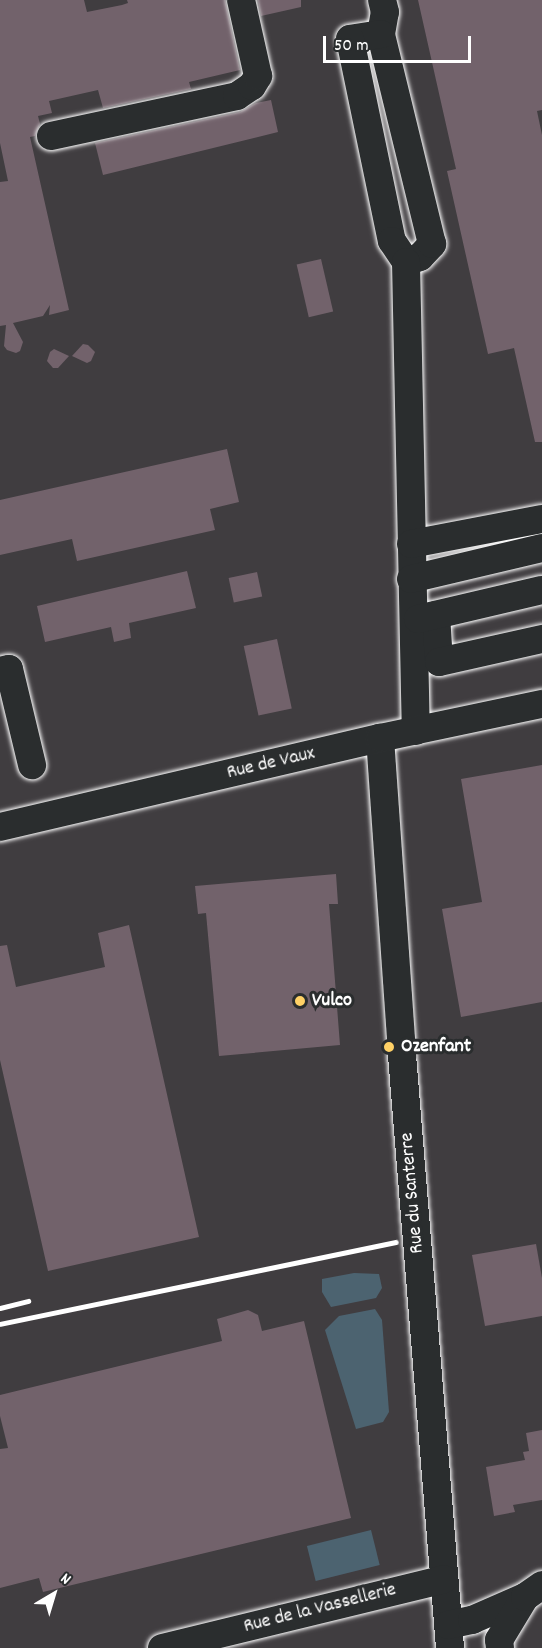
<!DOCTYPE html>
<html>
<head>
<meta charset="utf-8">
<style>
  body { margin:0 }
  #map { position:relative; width:542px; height:1648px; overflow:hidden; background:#2a2d2e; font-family:Dekko,sans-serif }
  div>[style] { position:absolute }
  .built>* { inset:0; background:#403d40; transform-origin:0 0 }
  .water>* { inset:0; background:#4c6370; transform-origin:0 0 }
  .building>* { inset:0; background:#72626b; transform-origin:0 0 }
  .roads { filter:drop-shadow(0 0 2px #fff) drop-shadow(0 0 2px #fff) }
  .minor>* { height:28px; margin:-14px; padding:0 14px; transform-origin:14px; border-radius:14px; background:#2a2d2e }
  .rail>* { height:4.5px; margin:-2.25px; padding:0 2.25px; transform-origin:2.25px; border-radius:2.25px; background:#fff }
  .dots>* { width:16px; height:16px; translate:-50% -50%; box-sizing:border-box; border:3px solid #2a2d2e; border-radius:50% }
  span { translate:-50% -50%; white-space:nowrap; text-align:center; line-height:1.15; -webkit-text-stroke:6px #2a2d2e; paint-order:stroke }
  .street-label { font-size:20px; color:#fff }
  .poi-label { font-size:20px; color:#fff; font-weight:700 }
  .left { translate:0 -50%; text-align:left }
  .north { position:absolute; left:24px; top:1564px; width:60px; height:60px; -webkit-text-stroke:4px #2a2d2e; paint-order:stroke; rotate:38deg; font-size:16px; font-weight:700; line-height:24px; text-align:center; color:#fff }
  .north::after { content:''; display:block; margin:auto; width:21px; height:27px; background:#fff; clip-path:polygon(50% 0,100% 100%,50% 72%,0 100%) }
  .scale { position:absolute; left:323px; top:36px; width:148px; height:27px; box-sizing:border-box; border:3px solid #fff; border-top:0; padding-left:8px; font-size:18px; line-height:21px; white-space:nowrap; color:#fff; -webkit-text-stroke:4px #2a2d2e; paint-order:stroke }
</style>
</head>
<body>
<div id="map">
  <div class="built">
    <div style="left:0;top:0;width:542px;height:1648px"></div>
  </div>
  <div class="water">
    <div style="clip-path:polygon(354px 1273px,379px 1274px,382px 1288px,376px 1298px,331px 1307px,322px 1292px,322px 1279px)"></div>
    <div style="clip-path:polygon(375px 1309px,382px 1320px,389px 1412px,383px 1422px,356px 1429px,325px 1330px,339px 1316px)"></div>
    <div style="left:371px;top:1530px;width:36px;height:66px;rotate:76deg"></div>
  </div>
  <div class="building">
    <div style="clip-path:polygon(0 0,84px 0,87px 12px,122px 5px,128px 3px,127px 0,225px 0,240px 70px,189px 82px,191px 89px,103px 108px,98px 90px,49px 101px,52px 113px,38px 116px,40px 124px,35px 136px,30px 137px,69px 310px,49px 315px,50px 305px,43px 316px,13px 323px,23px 342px,20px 351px,16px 353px,7px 350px,4px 346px,6px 325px,0 326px,0 182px,8px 181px,0 143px)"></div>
    <div style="clip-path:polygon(258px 0,301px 0,301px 7px,261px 16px)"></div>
    <div style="clip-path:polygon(418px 0,542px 0,542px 110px,537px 111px,542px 135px,542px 442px,535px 442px,514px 348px,488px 354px,447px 171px,456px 169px)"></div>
    <div style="clip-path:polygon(271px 100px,278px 132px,103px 175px,95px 143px,240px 112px,256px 103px)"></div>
    <div style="left:321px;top:259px;width:54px;height:25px;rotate:77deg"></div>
    <div style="clip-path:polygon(83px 344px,88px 345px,95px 352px,91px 361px,87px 363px,72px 356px)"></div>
    <div style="clip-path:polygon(54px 349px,69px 356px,58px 368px,53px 368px,47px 361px,50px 352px)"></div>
    <div style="clip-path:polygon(227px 449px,239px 502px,210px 509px,215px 530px,77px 561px,72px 539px,0 555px,0 500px)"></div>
    <div style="clip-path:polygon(187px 571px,196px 608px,129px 623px,131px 638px,114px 642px,111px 627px,45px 642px,37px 606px)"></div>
    <div style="left:257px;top:572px;width:25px;height:29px;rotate:78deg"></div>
    <div style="left:277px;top:639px;width:71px;height:34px;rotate:78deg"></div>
    <div style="clip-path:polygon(542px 765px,542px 1002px,461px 1017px,442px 909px,482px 902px,461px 779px)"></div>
    <div style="clip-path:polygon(336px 874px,338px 904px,329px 904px,340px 1045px,219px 1056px,206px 913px,198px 914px,195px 886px)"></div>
    <div style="clip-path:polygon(129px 925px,199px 1237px,48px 1271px,0 1060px,0 946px,7px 945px,16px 987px,105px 967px,98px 933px)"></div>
    <div style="clip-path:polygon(536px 1244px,542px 1278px,542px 1316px,485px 1326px,472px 1255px)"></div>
    <div style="clip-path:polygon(248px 1310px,258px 1315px,262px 1331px,304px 1321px,351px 1518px,43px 1592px,39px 1578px,0 1588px,0 1449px,8px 1448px,0 1416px,0 1395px,222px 1341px,217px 1319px)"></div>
    <div style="clip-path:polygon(542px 1430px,542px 1500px,513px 1505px,515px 1512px,494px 1516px,486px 1467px,525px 1460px,523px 1452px,529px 1451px,526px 1433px)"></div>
  </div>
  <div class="roads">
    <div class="minor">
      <div style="left:381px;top:34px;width:22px;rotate:-80deg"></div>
      <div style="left:385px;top:12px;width:12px;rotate:-104deg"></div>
      <div style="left:51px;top:136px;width:190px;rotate:-12.1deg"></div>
      <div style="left:237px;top:96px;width:18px;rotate:-34deg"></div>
      <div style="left:252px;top:86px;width:12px;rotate:-59deg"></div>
      <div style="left:258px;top:76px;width:78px;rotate:-102.6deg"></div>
      <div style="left:406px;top:262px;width:15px;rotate:-20deg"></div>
      <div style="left:420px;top:257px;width:18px;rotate:-47deg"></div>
      <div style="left:432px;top:244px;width:216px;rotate:-103.7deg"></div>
      <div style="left:381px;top:34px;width:31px;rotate:171deg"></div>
      <div style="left:350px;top:39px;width:206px;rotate:78.3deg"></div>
      <div style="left:392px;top:241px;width:25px;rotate:56deg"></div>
      <div style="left:406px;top:262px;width:469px;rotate:88.8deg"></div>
      <div style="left:411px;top:544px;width:133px;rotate:-10.8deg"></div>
      <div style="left:411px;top:579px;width:135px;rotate:-13.3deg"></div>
      <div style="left:436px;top:615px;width:47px;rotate:86.3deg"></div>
      <div style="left:439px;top:662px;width:106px;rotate:-12.6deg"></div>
      <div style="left:418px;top:619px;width:127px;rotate:-13.2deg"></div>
      <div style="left:0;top:671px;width:9px;rotate:-13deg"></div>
      <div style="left:9px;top:669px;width:99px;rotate:76.5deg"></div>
      <div style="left:380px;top:738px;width:318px;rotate:86deg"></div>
      <div style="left:402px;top:1055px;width:595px;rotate:85.37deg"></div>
      <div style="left:0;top:827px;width:390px;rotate:-13.2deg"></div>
      <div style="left:380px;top:738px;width:166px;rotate:-11.9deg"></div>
      <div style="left:448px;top:1625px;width:25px;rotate:-12deg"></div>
      <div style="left:472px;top:1620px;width:58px;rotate:-23.5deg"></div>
      <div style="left:162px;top:1648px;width:290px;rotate:-13.7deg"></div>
      <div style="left:500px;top:1648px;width:8px;rotate:-97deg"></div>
      <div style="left:499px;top:1640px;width:50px;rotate:-58.8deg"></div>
      <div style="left:525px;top:1597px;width:21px;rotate:-35deg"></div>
    </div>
  </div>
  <div class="rail">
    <div style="left:0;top:1308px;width:29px;rotate:-14deg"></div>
    <div style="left:0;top:1324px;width:404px;rotate:-11.7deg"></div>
  </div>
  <div class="dots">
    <div style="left:300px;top:1001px;background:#ffd166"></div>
    <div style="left:389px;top:1047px;background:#ffd166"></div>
  </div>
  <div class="street-label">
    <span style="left:271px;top:764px;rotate:-13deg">Rue de Vaux</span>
    <span style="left:413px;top:1193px;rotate:-95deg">Rue du Santerre</span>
    <span style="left:320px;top:1609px;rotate:-14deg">Rue de la Vassellerie</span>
  </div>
  <div class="poi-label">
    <span class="left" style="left:312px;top:1001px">Vulco</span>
    <span class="left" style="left:401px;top:1047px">Ozenfant</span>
  </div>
  <div class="north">N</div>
  <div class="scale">50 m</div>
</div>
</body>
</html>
